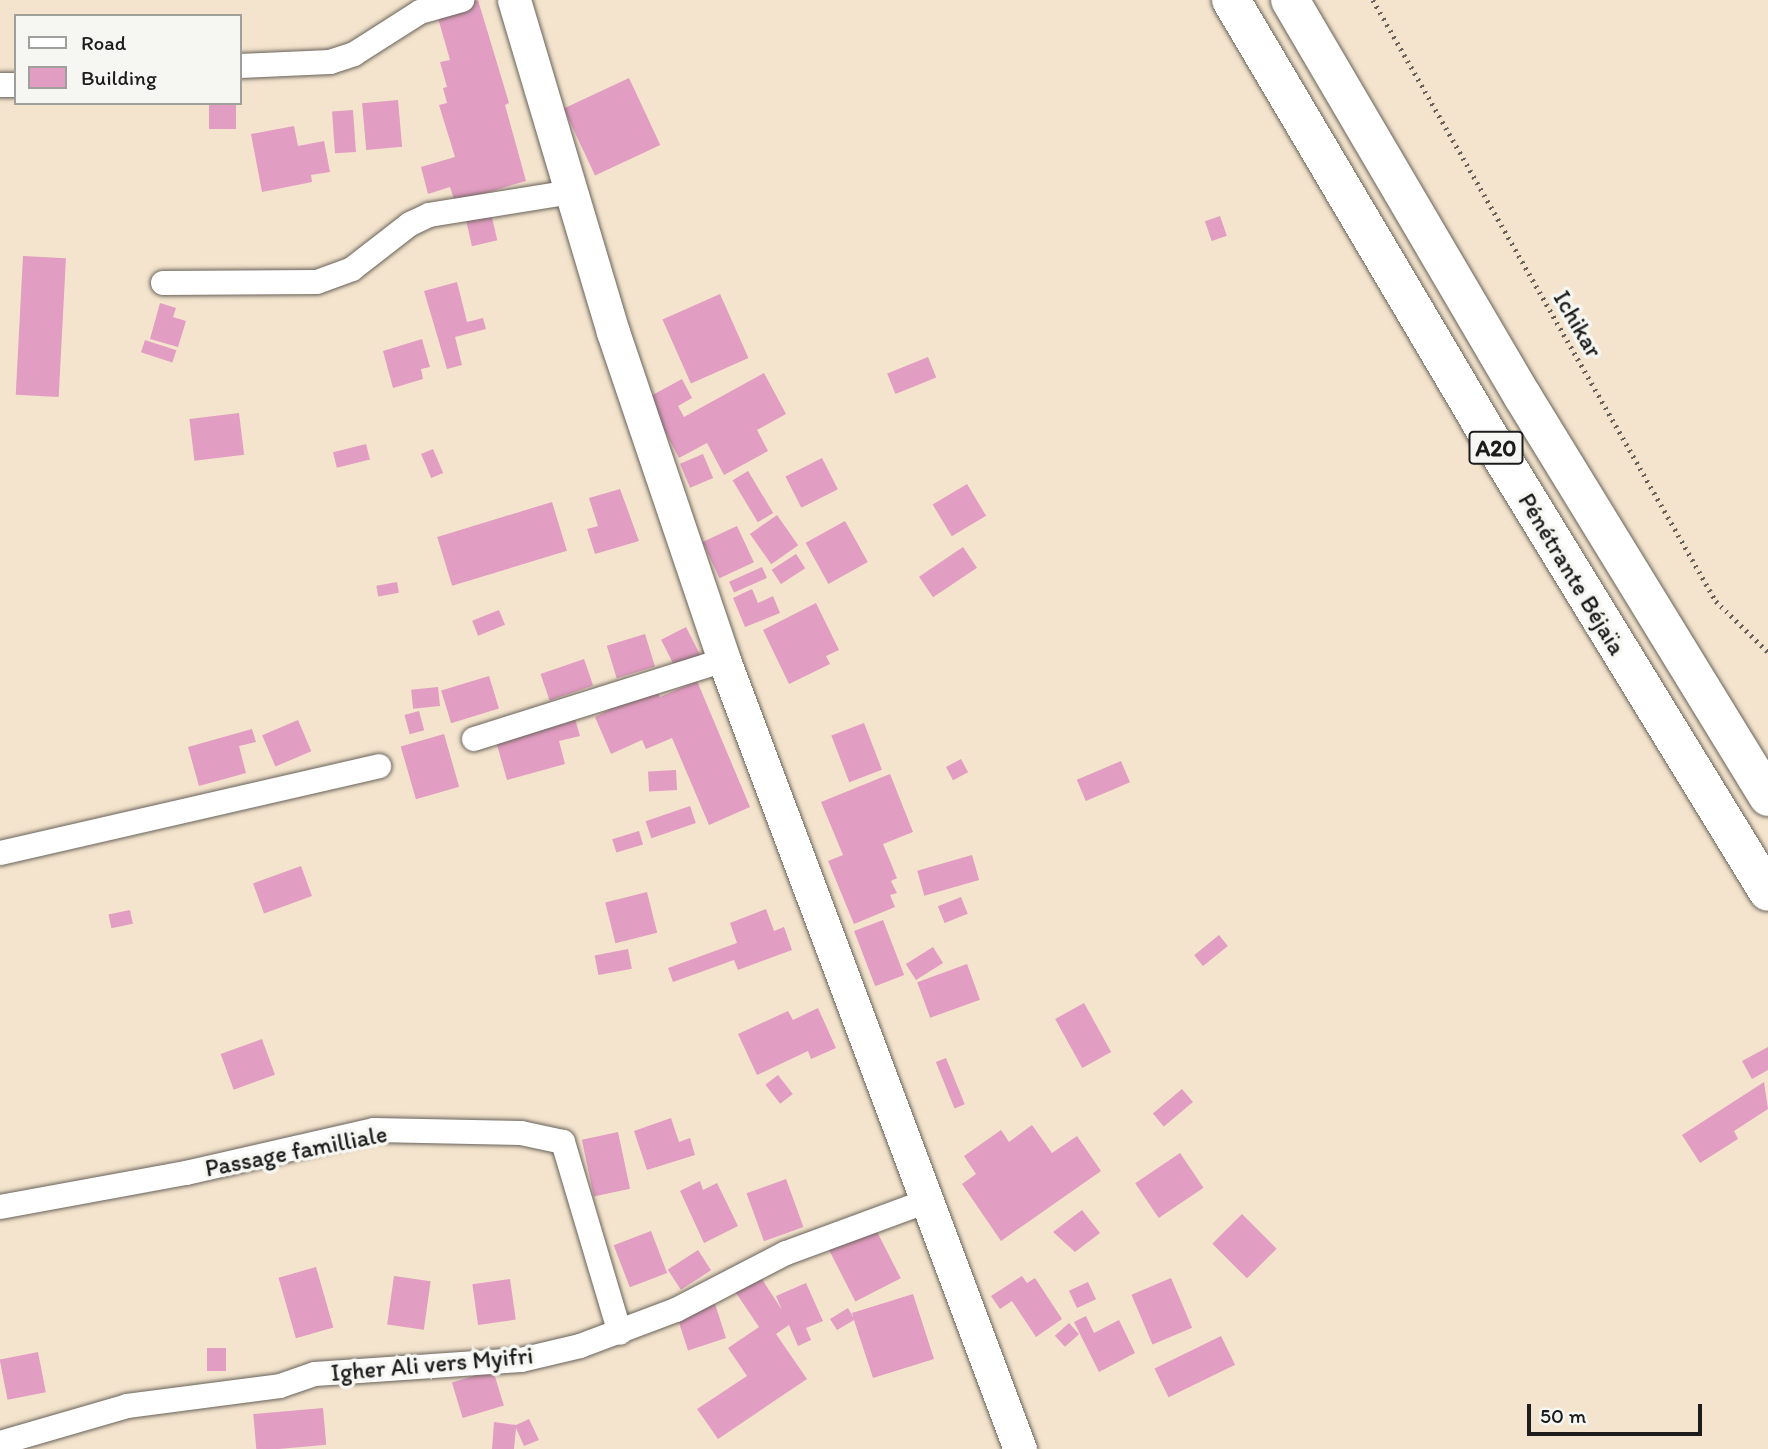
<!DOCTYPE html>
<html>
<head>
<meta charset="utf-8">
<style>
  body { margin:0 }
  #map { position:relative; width:1768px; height:1449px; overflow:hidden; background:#f4e4cd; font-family:Itim,sans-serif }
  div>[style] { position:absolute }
  .building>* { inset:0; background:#e29dc2; transform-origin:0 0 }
  .path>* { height:4.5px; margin-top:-2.25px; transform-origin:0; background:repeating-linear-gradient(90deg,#68625a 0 2px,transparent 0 7px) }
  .roads { filter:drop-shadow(0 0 2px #68625a) drop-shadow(0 0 2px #68625a) }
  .minor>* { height:24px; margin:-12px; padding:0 12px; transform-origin:12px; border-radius:12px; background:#fff }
  .secondary>* { height:33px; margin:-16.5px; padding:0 16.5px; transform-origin:16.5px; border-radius:16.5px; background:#fff }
  .motorway>* { height:38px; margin:-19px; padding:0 19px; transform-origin:19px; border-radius:19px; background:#fff }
  span { translate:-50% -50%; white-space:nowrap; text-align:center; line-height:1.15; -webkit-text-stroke:7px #f6f6f2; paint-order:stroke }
  .shield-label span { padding:2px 5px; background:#f6f6f2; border:2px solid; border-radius:5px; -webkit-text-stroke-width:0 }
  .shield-label { font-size:23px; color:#1c1c1c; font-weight:700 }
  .street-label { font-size:24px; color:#1c1c1c }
  .legend { position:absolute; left:14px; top:14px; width:228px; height:91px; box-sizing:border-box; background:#f6f6f2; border:2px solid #9f9f9c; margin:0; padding:9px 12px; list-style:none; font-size:21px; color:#1c1c1c }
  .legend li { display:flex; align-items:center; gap:14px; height:35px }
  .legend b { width:35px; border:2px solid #9f9f9c }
  .scale { position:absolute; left:1527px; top:1404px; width:175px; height:32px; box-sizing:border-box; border:4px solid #1c1c1c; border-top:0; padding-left:9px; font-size:21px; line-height:24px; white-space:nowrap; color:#1c1c1c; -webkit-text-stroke:5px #f6f6f2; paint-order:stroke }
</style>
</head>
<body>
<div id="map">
  <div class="building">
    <div style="clip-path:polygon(478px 0,509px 103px,505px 105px,526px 181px,455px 202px,450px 187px,428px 194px,421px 167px,455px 157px,439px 105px,447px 103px,443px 88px,447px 87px,440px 62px,450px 60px,436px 11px)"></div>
    <div style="left:629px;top:78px;width:74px;height:72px;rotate:65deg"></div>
    <div style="left:398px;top:100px;width:47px;height:36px;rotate:85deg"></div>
    <div style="left:209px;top:103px;width:27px;height:26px"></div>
    <div style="left:353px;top:110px;width:42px;height:21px;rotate:86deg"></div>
    <div style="clip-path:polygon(294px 126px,298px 146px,324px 141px,330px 172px,311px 175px,312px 182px,262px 192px,251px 134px)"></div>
    <div style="left:491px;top:213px;width:28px;height:26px;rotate:77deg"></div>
    <div style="left:1220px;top:216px;width:21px;height:16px;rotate:71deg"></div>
    <div style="left:23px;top:256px;width:43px;height:139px;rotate:3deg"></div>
    <div style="clip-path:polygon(457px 282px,467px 322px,483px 318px,486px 329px,455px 337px,462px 365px,447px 369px,424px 291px)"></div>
    <div style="left:720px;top:294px;width:70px;height:63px;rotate:66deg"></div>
    <div style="clip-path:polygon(160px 303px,176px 308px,173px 317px,186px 321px,178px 347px,150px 339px)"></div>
    <div style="clip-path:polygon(422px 339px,430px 367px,421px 369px,423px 379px,393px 388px,383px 351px)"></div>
    <div style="left:145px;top:340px;width:33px;height:13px;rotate:18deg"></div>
    <div style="left:928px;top:357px;width:22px;height:44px;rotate:68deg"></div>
    <div style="clip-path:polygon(764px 373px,786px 414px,757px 430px,768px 451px,724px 475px,707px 443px,679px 458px,647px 398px,682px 379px,692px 398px,678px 406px,684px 417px)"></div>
    <div style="left:239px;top:413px;width:42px;height:50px;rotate:83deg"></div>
    <div style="left:366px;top:444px;width:16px;height:34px;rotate:76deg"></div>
    <div style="left:433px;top:449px;width:26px;height:13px;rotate:67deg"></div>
    <div style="left:703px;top:454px;width:26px;height:25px;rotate:67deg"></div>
    <div style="left:822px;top:458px;width:35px;height:41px;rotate:63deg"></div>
    <div style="left:748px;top:471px;width:49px;height:18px;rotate:59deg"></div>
    <div style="left:967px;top:484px;width:37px;height:40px;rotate:59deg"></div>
    <div style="clip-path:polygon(620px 489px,639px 541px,595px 554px,587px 529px,598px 526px,589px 498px)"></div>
    <div style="left:552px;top:502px;width:51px;height:120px;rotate:73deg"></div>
    <div style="left:777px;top:515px;width:37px;height:33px;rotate:55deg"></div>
    <div style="left:845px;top:521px;width:47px;height:45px;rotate:61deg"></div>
    <div style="left:737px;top:526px;width:40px;height:38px;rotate:65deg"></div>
    <div style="left:963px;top:547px;width:25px;height:53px;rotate:56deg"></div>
    <div style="left:796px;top:554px;width:17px;height:29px;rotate:57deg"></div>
    <div style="left:762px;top:567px;width:12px;height:36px;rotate:66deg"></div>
    <div style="left:397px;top:582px;width:11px;height:21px;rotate:80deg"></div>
    <div style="clip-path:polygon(752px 589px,758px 603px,773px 596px,780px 613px,745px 627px,733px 598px)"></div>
    <div style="clip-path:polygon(816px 603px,839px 650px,826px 656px,830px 664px,789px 684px,763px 630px)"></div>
    <div style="left:499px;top:610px;width:16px;height:29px;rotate:68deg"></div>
    <div style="left:686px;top:627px;width:34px;height:28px;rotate:63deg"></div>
    <div style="left:645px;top:634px;width:34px;height:40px;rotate:73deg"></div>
    <div style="left:584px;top:659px;width:28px;height:46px;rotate:71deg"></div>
    <div style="left:489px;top:676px;width:34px;height:50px;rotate:73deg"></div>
    <div style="clip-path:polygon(697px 681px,750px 807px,709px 825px,672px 738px,646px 749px,642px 740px,611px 754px,595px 717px,655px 686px,660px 697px)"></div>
    <div style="left:438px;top:687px;width:19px;height:27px;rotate:84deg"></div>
    <div style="left:419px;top:711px;width:20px;height:15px;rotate:75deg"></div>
    <div style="clip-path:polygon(574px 715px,580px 736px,559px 741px,565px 764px,507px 780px,495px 738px)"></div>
    <div style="left:298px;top:720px;width:34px;height:39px;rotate:67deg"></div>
    <div style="left:864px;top:723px;width:50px;height:35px;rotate:69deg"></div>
    <div style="clip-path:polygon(252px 729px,256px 742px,239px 746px,246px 773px,199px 786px,188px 747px)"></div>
    <div style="left:444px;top:734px;width:55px;height:45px;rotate:74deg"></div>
    <div style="left:961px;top:759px;width:15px;height:17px;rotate:62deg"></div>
    <div style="left:1121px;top:761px;width:23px;height:48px;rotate:67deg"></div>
    <div style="left:676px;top:770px;width:20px;height:28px;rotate:87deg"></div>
    <div style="clip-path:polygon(890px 774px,913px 832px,883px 844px,897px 878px,891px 881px,897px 893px,890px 895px,895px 907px,854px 924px,828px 861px,843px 855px,821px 802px)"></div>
    <div style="left:690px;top:806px;width:18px;height:47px;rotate:71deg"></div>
    <div style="left:639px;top:831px;width:14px;height:28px;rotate:73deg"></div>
    <div style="left:972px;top:855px;width:26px;height:57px;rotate:74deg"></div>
    <div style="left:301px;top:866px;width:32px;height:51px;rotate:70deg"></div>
    <div style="left:647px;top:892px;width:42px;height:43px;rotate:76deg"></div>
    <div style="left:961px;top:897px;width:18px;height:25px;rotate:68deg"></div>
    <div style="clip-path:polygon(766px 909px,774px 931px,784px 927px,792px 950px,738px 970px,734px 960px,673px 982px,668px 968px,737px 943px,730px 923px)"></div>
    <div style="left:130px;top:910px;width:14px;height:22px;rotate:78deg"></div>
    <div style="left:883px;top:920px;width:59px;height:31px;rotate:69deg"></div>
    <div style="left:1219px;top:935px;width:14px;height:32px;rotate:51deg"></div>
    <div style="left:933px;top:947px;width:19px;height:32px;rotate:58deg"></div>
    <div style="left:628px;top:949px;width:20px;height:34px;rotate:79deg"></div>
    <div style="left:967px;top:964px;width:38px;height:53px;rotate:70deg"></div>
    <div style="left:1084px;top:1003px;width:56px;height:33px;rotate:61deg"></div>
    <div style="clip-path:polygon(818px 1008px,836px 1048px,811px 1059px,808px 1051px,757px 1075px,738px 1034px,788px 1011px,793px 1020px)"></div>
    <div style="left:262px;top:1039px;width:38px;height:44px;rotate:70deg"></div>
    <div style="clip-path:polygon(1768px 1047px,1768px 1070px,1752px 1079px,1742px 1061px)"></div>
    <div style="left:946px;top:1058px;width:50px;height:11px;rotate:68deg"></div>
    <div style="left:778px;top:1075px;width:24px;height:16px;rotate:52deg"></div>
    <div style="clip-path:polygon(1764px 1082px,1768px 1109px,1734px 1131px,1738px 1139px,1700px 1163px,1682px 1135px)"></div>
    <div style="left:1182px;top:1089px;width:17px;height:38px;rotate:50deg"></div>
    <div style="clip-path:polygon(671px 1118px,679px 1142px,690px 1138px,695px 1155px,647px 1170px,634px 1131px)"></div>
    <div style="clip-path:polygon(1032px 1125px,1052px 1153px,1077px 1136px,1101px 1171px,1001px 1241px,962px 1184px,976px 1174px,964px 1156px,1001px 1130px,1009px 1142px)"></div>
    <div style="left:618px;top:1132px;width:58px;height:37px;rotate:78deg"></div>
    <div style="left:1180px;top:1153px;width:42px;height:54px;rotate:56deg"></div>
    <div style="left:786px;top:1179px;width:51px;height:42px;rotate:70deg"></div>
    <div style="clip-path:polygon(700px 1181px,703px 1190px,717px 1183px,738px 1226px,704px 1243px,680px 1191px)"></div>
    <div style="clip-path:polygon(1082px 1210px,1100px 1233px,1075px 1252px,1053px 1232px)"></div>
    <div style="left:1242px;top:1214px;width:49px;height:42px;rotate:45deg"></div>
    <div style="left:869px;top:1216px;width:70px;height:51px;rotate:63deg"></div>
    <div style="left:651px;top:1231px;width:45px;height:40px;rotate:69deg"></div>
    <div style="left:698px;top:1250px;width:24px;height:36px;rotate:57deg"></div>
    <div style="left:316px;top:1267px;width:63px;height:39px;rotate:74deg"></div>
    <div style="clip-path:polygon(758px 1273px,782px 1310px,776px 1296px,806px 1283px,823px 1321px,806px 1328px,811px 1340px,798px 1346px,789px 1325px,776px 1334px,807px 1379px,718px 1439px,697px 1409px,747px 1376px,728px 1348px,759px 1327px,734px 1290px)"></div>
    <div style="left:394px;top:1276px;width:37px;height:49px;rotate:8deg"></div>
    <div style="clip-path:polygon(1022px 1276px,1027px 1283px,1035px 1278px,1062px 1319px,1036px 1337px,1012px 1301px,1000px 1309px,991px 1296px)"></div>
    <div style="left:1171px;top:1278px;width:54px;height:43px;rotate:67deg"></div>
    <div style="left:510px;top:1279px;width:41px;height:38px;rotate:82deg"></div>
    <div style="left:1088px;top:1282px;width:19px;height:21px;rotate:65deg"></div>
    <div style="clip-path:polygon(913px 1294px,934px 1359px,873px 1378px,854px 1320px,837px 1330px,830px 1319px,848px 1308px,853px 1317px,852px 1313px)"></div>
    <div style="left:714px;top:1301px;width:39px;height:40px;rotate:72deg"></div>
    <div style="clip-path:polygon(1086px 1316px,1094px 1333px,1119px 1320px,1135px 1353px,1099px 1372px,1074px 1322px)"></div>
    <div style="left:1069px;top:1323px;width:15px;height:19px;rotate:48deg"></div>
    <div style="left:1221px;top:1336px;width:32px;height:74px;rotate:64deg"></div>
    <div style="left:207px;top:1348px;width:19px;height:23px"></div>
    <div style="left:38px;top:1352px;width:41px;height:39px;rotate:79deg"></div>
    <div style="left:493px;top:1370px;width:37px;height:43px;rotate:73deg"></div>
    <div style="left:323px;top:1408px;width:37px;height:70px;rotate:85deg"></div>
    <div style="clip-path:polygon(529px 1419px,539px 1440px,524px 1446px,516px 1428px,514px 1449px,492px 1449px,494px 1422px,516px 1425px)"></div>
  </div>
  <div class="path">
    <div style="left:1373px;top:0;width:692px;rotate:60.29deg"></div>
    <div style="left:1716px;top:601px;width:73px;rotate:44.4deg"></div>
  </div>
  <div class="roads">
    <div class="minor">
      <div style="left:240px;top:66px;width:90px;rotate:-2.5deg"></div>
      <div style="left:330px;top:62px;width:25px;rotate:-18deg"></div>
      <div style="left:354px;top:54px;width:78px;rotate:-32.5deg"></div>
      <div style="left:420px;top:12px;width:44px;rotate:-15.9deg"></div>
      <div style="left:0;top:85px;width:16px"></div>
      <div style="left:163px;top:283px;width:154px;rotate:-0.4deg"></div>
      <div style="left:317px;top:282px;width:37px;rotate:-20deg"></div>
      <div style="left:352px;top:269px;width:73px;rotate:-37.8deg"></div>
      <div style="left:410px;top:224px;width:21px;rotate:-25deg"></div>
      <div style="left:429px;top:215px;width:144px;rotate:-9.2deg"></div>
      <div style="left:474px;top:739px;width:262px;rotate:-17.5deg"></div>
      <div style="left:0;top:853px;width:389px;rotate:-12.9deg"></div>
      <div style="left:0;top:1207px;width:189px;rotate:-10.4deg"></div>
      <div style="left:186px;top:1173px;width:193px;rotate:-12.9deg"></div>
      <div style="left:374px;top:1130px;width:147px;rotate:1.2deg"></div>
      <div style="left:521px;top:1133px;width:43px;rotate:12.1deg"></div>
      <div style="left:563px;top:1142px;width:199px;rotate:73.4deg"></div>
      <div style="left:0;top:1443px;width:132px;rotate:-16.2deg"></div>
      <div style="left:127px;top:1406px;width:154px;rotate:-7.4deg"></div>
      <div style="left:280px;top:1386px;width:37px;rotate:-19deg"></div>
      <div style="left:315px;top:1374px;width:206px;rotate:-3.9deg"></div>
      <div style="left:521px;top:1360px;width:61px;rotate:-13.3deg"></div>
      <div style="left:580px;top:1346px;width:103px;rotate:-20.6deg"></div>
      <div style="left:676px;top:1310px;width:124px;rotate:-27.4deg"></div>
      <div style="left:786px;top:1253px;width:150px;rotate:-20.2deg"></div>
    </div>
    <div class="secondary">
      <div style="left:514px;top:0;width:346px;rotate:73.4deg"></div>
      <div style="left:613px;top:332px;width:346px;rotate:71.3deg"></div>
      <div style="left:724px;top:660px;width:843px;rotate:69.44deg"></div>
    </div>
    <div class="motorway">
      <div style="left:1231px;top:0;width:488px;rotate:59.4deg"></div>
      <div style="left:1479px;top:420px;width:553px;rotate:58.52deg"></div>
      <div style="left:1290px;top:0;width:460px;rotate:59.6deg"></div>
      <div style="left:1523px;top:397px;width:469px;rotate:58.5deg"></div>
    </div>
  </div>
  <div class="shield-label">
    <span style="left:1496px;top:448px">A20</span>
  </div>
  <div class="street-label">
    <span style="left:1578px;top:324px;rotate:60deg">Ichikar</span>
    <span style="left:1572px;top:574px;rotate:59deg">Pénétrante Béjaïa</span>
    <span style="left:296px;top:1151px;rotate:-11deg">Passage familliale</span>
    <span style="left:432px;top:1364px;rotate:-5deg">Igher Ali vers Myifri</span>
  </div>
  <ul class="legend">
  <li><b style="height:9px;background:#fff"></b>Road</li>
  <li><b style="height:19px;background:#e29dc2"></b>Building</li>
  </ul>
  <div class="scale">50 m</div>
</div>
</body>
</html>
